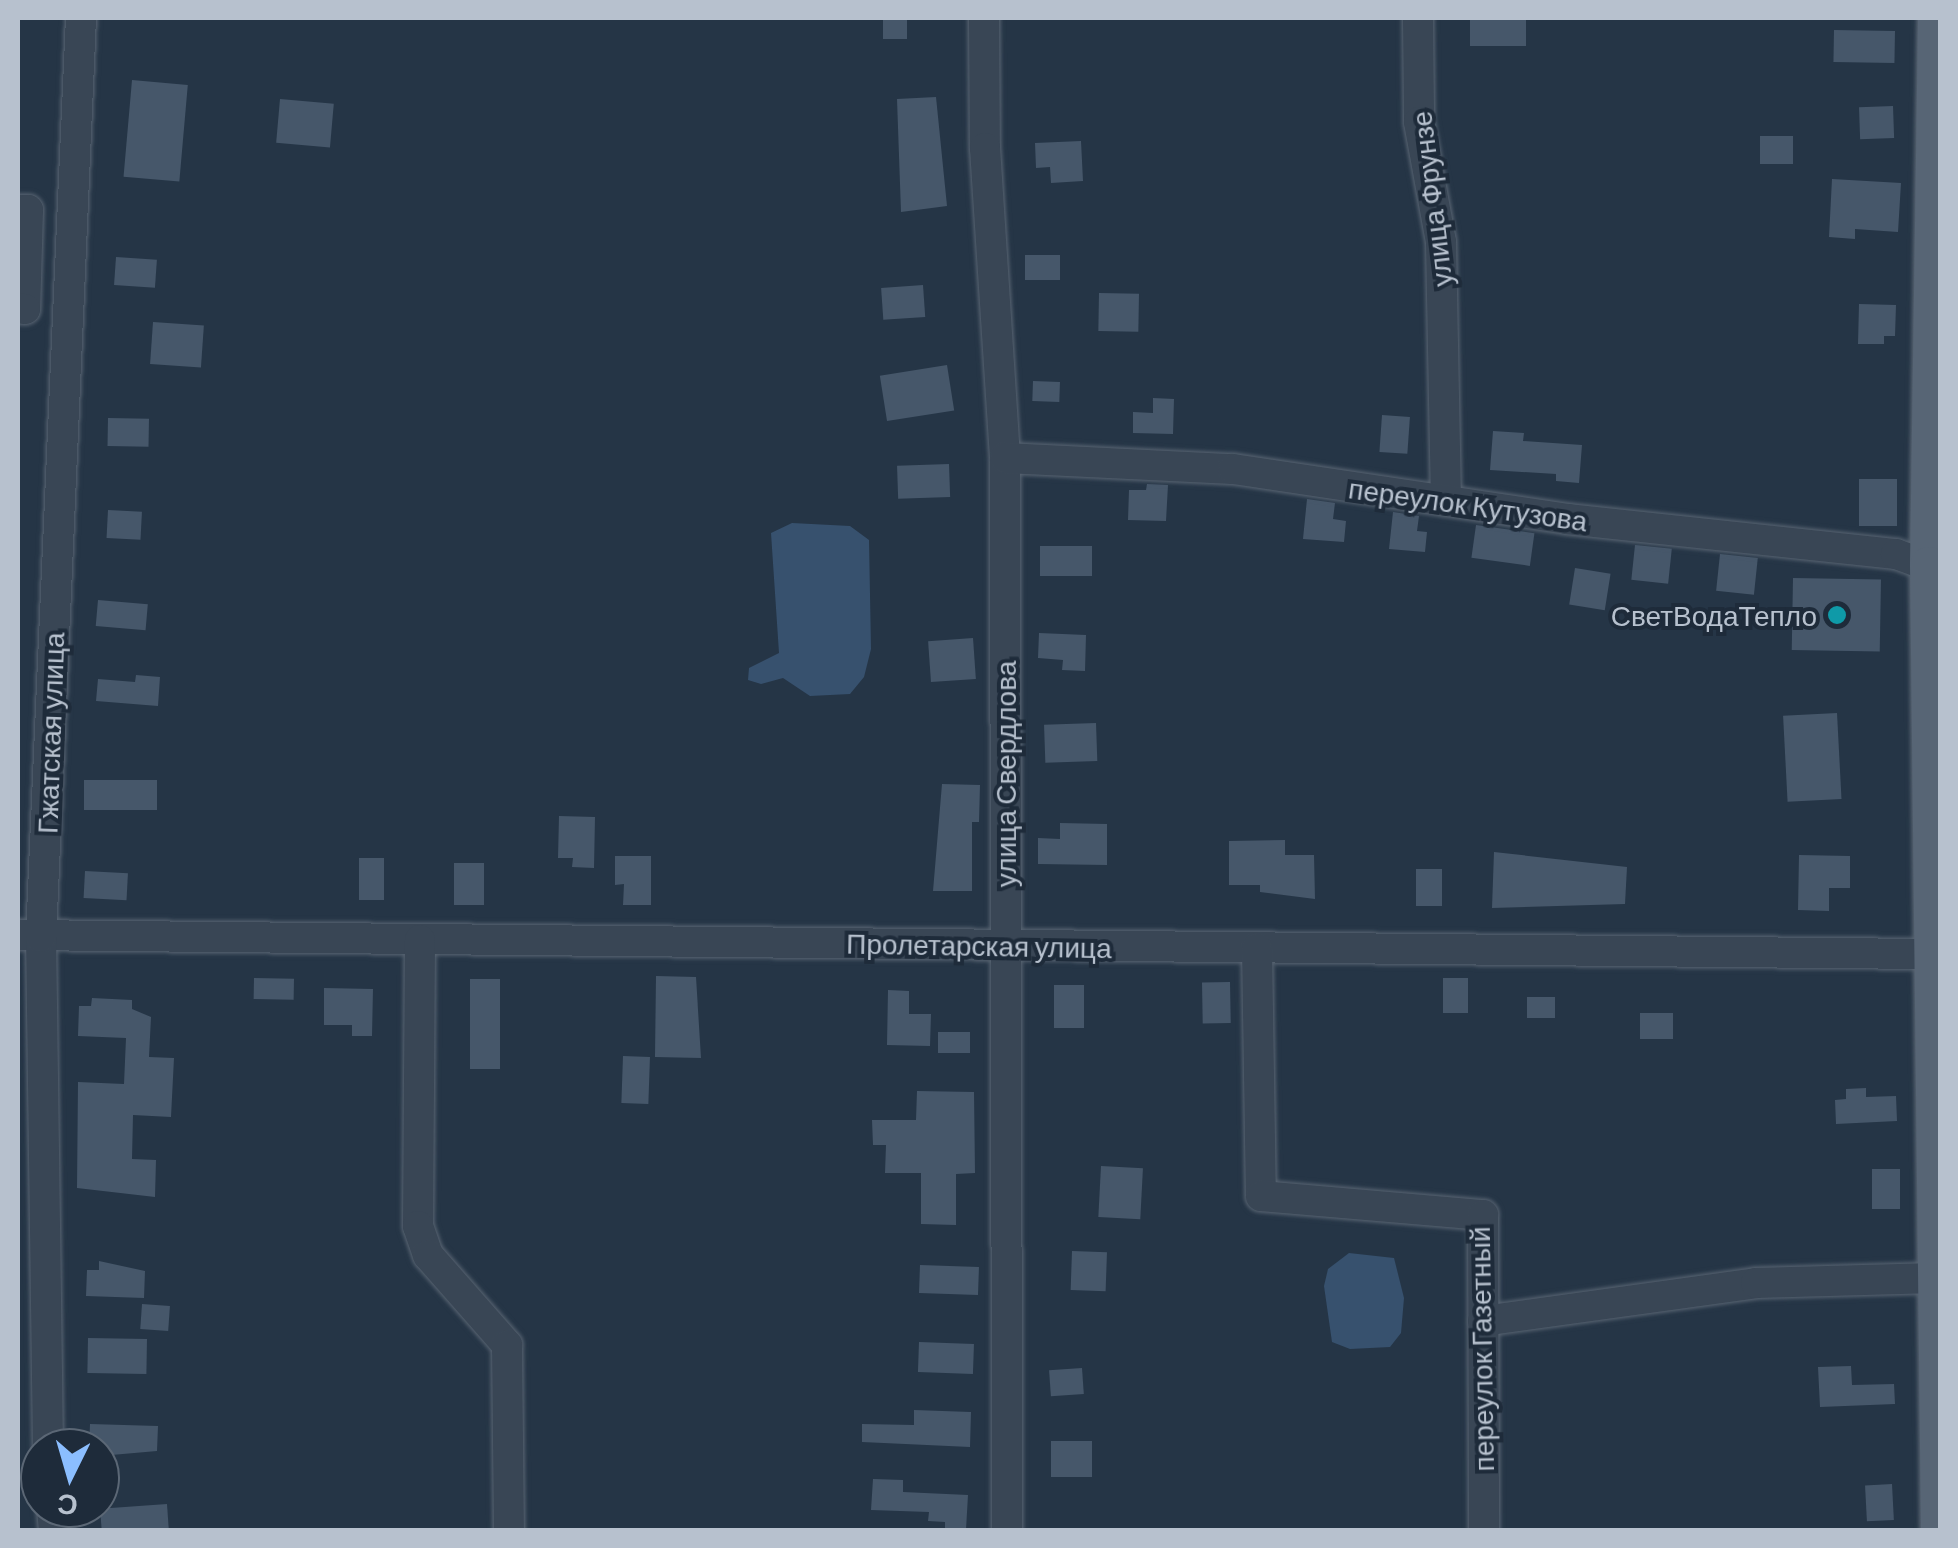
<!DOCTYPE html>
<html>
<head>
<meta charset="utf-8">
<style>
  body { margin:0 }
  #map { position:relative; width:1958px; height:1548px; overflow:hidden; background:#253546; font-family:Barlow,sans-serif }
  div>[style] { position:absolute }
  .water>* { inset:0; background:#37516e }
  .building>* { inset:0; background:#46576a; transform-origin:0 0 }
  .roads { filter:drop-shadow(0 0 2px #586472) drop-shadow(0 0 2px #586472) }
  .minor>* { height:30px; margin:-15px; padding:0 15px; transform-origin:15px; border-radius:15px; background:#394655 }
  .major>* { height:38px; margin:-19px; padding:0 19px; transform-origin:19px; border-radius:19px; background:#576575 }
  .dots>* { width:28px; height:28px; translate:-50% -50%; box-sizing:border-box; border:5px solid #1e2b3a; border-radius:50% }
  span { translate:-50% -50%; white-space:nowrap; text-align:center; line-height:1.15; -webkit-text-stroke:8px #1e2b3a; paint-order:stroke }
  .street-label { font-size:28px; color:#b7c1ce }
  .poi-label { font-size:28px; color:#b7c1ce }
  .right { translate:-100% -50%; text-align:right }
  .frame { position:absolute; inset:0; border:20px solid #b7c1ce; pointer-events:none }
  .north { position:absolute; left:20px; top:1428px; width:100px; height:100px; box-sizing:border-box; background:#1e2b3a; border:2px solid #5b6775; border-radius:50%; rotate:185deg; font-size:28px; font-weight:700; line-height:40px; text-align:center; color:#b7c1ce }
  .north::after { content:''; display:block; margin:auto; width:35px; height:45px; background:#8bbeff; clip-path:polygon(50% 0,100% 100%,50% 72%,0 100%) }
</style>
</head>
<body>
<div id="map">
  <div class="water">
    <div style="clip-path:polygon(792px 523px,850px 526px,869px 540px,871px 649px,864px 677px,850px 694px,810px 696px,783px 678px,761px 684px,748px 680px,749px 668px,779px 653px,771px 533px)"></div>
    <div style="clip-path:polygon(1349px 1253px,1394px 1258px,1404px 1298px,1401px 1333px,1390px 1347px,1350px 1349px,1332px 1342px,1324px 1286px,1328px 1269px)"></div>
  </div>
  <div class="building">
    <div style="left:883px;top:18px;width:24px;height:21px"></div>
    <div style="left:1470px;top:18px;width:56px;height:28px"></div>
    <div style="left:1834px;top:30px;width:61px;height:32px;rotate:1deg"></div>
    <div style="left:132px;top:80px;width:56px;height:97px;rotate:5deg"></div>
    <div style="clip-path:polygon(936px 97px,947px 206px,901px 212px,897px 99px)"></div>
    <div style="left:280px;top:99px;width:54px;height:44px;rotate:5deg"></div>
    <div style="left:1893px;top:106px;width:32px;height:34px;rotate:88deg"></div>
    <div style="left:1760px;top:136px;width:33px;height:28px"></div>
    <div style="clip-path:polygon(1081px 141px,1083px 181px,1051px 183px,1050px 167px,1036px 168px,1035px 143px)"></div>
    <div style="clip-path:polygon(1832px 179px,1901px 183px,1898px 232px,1855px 229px,1855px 239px,1829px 237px)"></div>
    <div style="left:1025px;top:255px;width:35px;height:25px"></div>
    <div style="left:116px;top:257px;width:41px;height:28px;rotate:4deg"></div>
    <div style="left:923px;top:285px;width:32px;height:42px;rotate:86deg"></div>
    <div style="left:1099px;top:293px;width:40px;height:38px;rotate:1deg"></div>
    <div style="clip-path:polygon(1859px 304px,1896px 305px,1895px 336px,1884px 336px,1884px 344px,1858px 344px)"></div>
    <div style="left:153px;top:322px;width:51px;height:42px;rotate:4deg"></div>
    <div style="left:947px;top:365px;width:46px;height:68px;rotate:81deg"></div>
    <div style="left:1033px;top:381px;width:27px;height:20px;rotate:2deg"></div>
    <div style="clip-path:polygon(1153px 398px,1174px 399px,1173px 434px,1133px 433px,1133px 412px,1153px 413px)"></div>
    <div style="left:1382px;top:415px;width:28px;height:37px;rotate:4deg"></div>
    <div style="left:108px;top:418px;width:41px;height:28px;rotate:1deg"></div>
    <div style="clip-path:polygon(1493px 431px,1524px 433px,1523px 441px,1582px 445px,1579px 483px,1556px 481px,1556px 474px,1490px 470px)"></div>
    <div style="left:949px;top:464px;width:33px;height:52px;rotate:88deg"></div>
    <div style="left:1859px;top:479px;width:38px;height:47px"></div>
    <div style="clip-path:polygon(1147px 484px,1168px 485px,1166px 521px,1128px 520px,1129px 490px,1146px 490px)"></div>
    <div style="clip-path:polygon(1307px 499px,1335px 503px,1333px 519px,1346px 521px,1344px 542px,1303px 539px)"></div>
    <div style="left:108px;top:510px;width:34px;height:28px;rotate:3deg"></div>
    <div style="clip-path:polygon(1393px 512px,1419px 516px,1417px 531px,1427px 532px,1425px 552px,1389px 549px)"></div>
    <div style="left:1476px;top:525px;width:59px;height:33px;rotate:8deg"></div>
    <div style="left:1635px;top:545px;width:37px;height:35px;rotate:6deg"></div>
    <div style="left:1040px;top:546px;width:52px;height:30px"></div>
    <div style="left:1720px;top:554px;width:38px;height:37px;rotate:6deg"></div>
    <div style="left:1575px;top:568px;width:36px;height:37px;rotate:9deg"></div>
    <div style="left:1793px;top:578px;width:88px;height:72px;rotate:1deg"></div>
    <div style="left:98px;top:600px;width:50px;height:26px;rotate:5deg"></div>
    <div style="clip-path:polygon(1039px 633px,1086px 635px,1085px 671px,1062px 670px,1063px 660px,1038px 658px)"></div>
    <div style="left:973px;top:638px;width:41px;height:45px;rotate:86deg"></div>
    <div style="clip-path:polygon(136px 675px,160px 677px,158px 706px,96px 701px,98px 679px,135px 682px)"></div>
    <div style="left:1837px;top:713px;width:86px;height:54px;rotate:87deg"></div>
    <div style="left:1096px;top:723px;width:38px;height:52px;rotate:88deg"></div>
    <div style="left:157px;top:780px;width:30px;height:73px;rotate:90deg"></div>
    <div style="clip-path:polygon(942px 784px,980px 785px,979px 822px,972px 822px,972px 891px,933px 891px)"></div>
    <div style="clip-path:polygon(559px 816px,595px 817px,594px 868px,572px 867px,573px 858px,558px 858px)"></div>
    <div style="clip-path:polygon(1060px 823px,1107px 824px,1107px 865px,1038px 864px,1038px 838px,1060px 839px)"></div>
    <div style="clip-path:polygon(1285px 840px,1285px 855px,1314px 855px,1315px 899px,1260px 892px,1260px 885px,1229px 885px,1229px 841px)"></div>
    <div style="clip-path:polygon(1494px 852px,1627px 867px,1625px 904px,1492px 908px)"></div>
    <div style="clip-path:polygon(1799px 855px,1850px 856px,1850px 888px,1829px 888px,1829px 911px,1798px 910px)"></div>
    <div style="clip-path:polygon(615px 856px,651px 856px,651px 905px,623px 905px,624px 884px,615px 885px)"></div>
    <div style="left:359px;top:858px;width:25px;height:42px"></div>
    <div style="left:484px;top:863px;width:42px;height:30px;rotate:90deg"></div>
    <div style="left:1416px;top:869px;width:26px;height:37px"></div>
    <div style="left:85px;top:871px;width:43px;height:27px;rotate:3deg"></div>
    <div style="clip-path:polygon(656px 976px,696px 977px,701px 1058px,655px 1057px)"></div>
    <div style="left:254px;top:978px;width:40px;height:21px;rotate:1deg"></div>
    <div style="left:1443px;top:978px;width:25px;height:35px"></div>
    <div style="left:470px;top:979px;width:30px;height:90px"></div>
    <div style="left:1230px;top:982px;width:41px;height:28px;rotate:89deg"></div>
    <div style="left:1054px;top:985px;width:30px;height:43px"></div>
    <div style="clip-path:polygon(324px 988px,373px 989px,372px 1036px,352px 1036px,352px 1025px,324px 1025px)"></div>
    <div style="clip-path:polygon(888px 990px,909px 991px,909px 1014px,931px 1014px,930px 1046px,887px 1045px)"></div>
    <div style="left:1555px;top:997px;width:21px;height:28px;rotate:90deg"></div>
    <div style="clip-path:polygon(92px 998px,132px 1000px,132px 1009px,151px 1017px,149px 1057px,174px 1058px,171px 1117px,133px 1115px,132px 1159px,156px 1160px,155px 1197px,77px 1188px,78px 1082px,124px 1084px,126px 1038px,78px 1036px,79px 1006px,91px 1006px)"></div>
    <div style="left:1640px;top:1013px;width:33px;height:26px"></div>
    <div style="left:938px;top:1032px;width:32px;height:21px"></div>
    <div style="left:623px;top:1056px;width:27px;height:47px;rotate:2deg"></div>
    <div style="clip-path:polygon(1866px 1088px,1866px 1097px,1896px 1096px,1897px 1121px,1836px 1124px,1835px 1100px,1846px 1099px,1846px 1089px)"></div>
    <div style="clip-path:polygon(917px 1091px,974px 1092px,975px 1173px,956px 1174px,956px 1225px,921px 1224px,921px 1173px,885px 1173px,886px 1145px,873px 1145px,872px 1120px,916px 1120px)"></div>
    <div style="left:1101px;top:1166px;width:42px;height:51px;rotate:3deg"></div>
    <div style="left:1872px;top:1169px;width:28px;height:40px"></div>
    <div style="left:1072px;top:1251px;width:35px;height:39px;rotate:2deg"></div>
    <div style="clip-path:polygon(99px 1261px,145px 1271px,144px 1298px,86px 1296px,87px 1270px,99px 1270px)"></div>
    <div style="left:920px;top:1265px;width:59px;height:28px;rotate:2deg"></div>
    <div style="left:142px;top:1304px;width:28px;height:25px;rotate:4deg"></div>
    <div style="left:88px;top:1338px;width:59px;height:35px;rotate:1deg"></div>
    <div style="left:919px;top:1342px;width:55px;height:30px;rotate:2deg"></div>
    <div style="clip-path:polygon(1851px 1366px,1852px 1385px,1894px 1384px,1895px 1404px,1820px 1407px,1818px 1367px)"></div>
    <div style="left:1082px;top:1368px;width:26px;height:33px;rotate:86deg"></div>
    <div style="clip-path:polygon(914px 1410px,971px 1412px,970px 1447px,862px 1442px,862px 1424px,914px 1425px)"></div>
    <div style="clip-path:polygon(90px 1424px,158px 1426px,157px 1451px,100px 1456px,100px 1448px,89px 1448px)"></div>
    <div style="left:1051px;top:1441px;width:41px;height:36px"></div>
    <div style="clip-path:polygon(873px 1479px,903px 1480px,903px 1492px,968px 1495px,966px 1530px,945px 1530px,945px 1522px,928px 1521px,929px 1512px,871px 1510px)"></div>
    <div style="left:1892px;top:1484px;width:36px;height:27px;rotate:87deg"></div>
    <div style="left:167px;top:1504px;width:26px;height:67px;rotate:86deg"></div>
  </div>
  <div class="roads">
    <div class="minor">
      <div style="left:984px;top:18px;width:130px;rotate:89.6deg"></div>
      <div style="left:985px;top:148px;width:311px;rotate:86.3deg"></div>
      <div style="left:1005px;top:458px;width:1072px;rotate:89.89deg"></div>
      <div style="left:1418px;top:18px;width:104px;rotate:89.4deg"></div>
      <div style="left:1419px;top:122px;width:122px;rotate:79.6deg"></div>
      <div style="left:1441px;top:242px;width:259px;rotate:88.9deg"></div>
      <div style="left:18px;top:210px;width:10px"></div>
      <div style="left:28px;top:210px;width:99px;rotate:91.7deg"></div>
      <div style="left:25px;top:309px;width:7px;rotate:-172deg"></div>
      <div style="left:1005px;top:458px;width:228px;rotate:2.8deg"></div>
      <div style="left:1233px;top:469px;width:338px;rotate:8.5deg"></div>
      <div style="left:1567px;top:519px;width:331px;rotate:6.1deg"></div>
      <div style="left:1896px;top:554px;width:35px;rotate:20deg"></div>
      <div style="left:18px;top:935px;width:1922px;rotate:0.57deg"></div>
      <div style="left:420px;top:940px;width:286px;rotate:90.4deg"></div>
      <div style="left:418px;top:1226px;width:31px;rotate:71deg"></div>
      <div style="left:428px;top:1255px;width:120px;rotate:48.7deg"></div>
      <div style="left:507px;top:1345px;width:185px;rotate:89.4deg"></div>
      <div style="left:1257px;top:948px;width:248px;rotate:89.1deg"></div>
      <div style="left:1261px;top:1196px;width:223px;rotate:4.9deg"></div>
      <div style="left:1483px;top:1215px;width:315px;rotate:89.8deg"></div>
      <div style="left:1483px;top:1321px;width:276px;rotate:-7.9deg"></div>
      <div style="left:1756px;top:1283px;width:180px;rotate:-1.6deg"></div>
      <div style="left:48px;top:1448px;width:511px;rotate:-90.78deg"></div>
      <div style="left:41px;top:937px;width:920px;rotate:-87.51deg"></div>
      <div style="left:52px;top:1508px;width:22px;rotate:85deg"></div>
    </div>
    <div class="major">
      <div style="left:1937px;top:18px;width:548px;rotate:90.84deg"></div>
      <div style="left:1929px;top:566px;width:964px;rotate:89.35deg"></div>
    </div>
  </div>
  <div class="dots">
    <div style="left:1837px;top:615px;background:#0f9aa8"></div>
  </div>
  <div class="street-label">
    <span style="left:1431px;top:199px;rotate:-97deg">улица Фрунзе</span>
    <span style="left:1468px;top:504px;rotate:8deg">переулок Кутузова</span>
    <span style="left:50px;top:733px;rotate:-88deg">Гжатская улица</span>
    <span style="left:1005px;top:774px;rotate:-90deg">улица Свердлова</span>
    <span style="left:979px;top:945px;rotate:1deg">Пролетарская улица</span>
    <span style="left:1481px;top:1349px;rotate:-91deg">переулок Газетный</span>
  </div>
  <div class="poi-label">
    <span class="right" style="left:1817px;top:615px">СветВодаТепло</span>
  </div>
  <div class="frame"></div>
  <div class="north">С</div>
</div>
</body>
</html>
